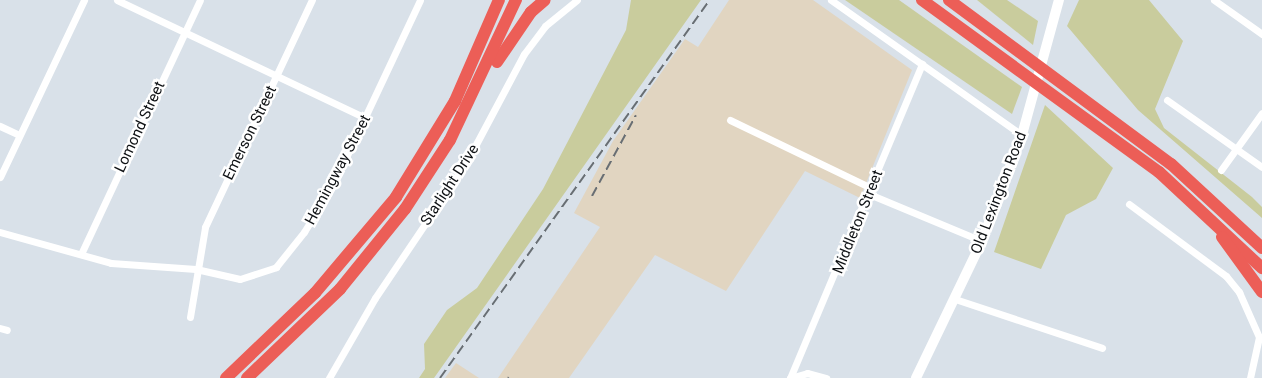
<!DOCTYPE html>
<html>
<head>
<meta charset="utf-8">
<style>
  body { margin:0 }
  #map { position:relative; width:1262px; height:378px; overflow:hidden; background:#d9e1e9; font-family:Roboto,sans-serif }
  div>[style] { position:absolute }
  .industrial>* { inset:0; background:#e1d5c1 }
  .green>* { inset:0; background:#c9cc9d }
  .street>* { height:7px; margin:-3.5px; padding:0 3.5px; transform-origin:3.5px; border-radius:3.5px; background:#fff }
  .secondary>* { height:10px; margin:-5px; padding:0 5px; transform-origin:5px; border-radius:5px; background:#fff }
  .highway>* { height:12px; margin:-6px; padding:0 6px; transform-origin:6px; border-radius:6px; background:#ec5e57 }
  .rail>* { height:2px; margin-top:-1px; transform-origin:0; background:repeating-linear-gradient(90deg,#686e73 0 10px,transparent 0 15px) }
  span { translate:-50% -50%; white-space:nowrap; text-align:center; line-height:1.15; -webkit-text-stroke:5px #fff; paint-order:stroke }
  .street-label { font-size:15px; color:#0e1114 }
</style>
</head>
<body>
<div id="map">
  <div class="industrial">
    <div style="clip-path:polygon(729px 0,813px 0,912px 70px,860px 198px,805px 171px,726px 291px,655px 255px,569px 378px,498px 378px,600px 227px,574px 213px,613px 141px,685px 39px,698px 47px)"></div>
    <div style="clip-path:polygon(456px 363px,479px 378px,445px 378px)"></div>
  </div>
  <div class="green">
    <div style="clip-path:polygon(631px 0,701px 0,434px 378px,419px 378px,425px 369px,424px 344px,447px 310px,477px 288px,543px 189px,626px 30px)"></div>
    <div style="clip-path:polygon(845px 0,899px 0,1022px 87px,1012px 114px)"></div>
    <div style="clip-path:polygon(977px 0,1007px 0,1038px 21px,1033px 45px)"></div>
    <div style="clip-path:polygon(1079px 0,1149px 0,1183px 41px,1155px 109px,1164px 128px,1252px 197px,1262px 207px,1262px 218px,1138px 110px,1067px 26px)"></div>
    <div style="clip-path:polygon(1045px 105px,1113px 168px,1096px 199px,1066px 215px,1041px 269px,994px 252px)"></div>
  </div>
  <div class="street">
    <div style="left:117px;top:0;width:276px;rotate:25.4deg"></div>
    <div style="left:831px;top:0;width:234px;rotate:35.3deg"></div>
    <div style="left:1214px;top:0;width:59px;rotate:35.3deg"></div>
    <div style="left:1167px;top:100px;width:116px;rotate:35.2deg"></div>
    <div style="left:730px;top:120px;width:157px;rotate:25.7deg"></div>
    <div style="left:0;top:126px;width:21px;rotate:25deg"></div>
    <div style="left:1221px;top:170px;width:70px;rotate:-54.3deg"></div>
    <div style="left:0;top:177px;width:196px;rotate:-64.6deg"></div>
    <div style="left:869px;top:194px;width:122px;rotate:22.6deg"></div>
    <div style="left:1129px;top:204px;width:121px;rotate:36.6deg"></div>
    <div style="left:1226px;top:276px;width:21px;rotate:51deg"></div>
    <div style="left:1239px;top:292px;width:49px;rotate:66deg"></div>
    <div style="left:1259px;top:337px;width:42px;rotate:102.4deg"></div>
    <div style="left:0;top:232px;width:115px;rotate:15.6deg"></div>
    <div style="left:111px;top:263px;width:85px;rotate:4deg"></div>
    <div style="left:196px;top:269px;width:45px;rotate:12.8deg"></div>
    <div style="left:240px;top:279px;width:38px;rotate:-18deg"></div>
    <div style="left:276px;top:267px;width:45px;rotate:-51.3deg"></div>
    <div style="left:304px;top:232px;width:55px;rotate:-58.3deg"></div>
    <div style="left:333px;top:185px;width:204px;rotate:-64.8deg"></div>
    <div style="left:81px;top:254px;width:280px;rotate:-64.9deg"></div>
    <div style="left:955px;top:299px;width:155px;rotate:18.4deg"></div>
    <div style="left:190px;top:317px;width:91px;rotate:-80.5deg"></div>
    <div style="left:205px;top:227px;width:251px;rotate:-64.8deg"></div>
    <div style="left:0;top:328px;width:7px;rotate:16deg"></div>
    <div style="left:329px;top:378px;width:92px;rotate:-60.1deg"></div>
    <div style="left:375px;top:298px;width:163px;rotate:-56deg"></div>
    <div style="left:466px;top:163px;width:123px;rotate:-62deg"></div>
    <div style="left:524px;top:54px;width:35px;rotate:-53deg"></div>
    <div style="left:545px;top:26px;width:41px;rotate:-39.1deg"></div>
    <div style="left:790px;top:378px;width:341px;rotate:-67.2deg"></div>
    <div style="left:790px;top:378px;width:18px;rotate:-16deg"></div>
    <div style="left:807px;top:373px;width:20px;rotate:15deg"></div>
  </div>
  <div class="secondary">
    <div style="left:916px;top:378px;width:152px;rotate:-64.3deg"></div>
    <div style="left:982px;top:241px;width:113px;rotate:-69.3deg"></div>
    <div style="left:1022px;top:135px;width:140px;rotate:-74.7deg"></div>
  </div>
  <div class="highway">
    <div style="left:922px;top:0;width:293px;rotate:36deg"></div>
    <div style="left:1159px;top:172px;width:141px;rotate:43deg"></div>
    <div style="left:949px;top:0;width:276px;rotate:36.5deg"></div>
    <div style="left:1171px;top:164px;width:124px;rotate:42.7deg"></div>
    <div style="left:497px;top:62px;width:60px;rotate:-55.8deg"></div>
    <div style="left:531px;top:12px;width:18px;rotate:-41deg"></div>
    <div style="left:1222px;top:237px;width:68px;rotate:54deg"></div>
    <div style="left:226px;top:378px;width:123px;rotate:-43.7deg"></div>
    <div style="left:315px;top:293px;width:126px;rotate:-49.8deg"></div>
    <div style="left:396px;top:197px;width:113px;rotate:-58.4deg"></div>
    <div style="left:455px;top:101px;width:110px;rotate:-66.5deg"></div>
    <div style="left:247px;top:378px;width:129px;rotate:-43.7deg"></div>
    <div style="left:340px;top:289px;width:103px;rotate:-50.9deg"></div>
    <div style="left:405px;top:209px;width:82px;rotate:-56.9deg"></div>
    <div style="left:450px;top:140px;width:155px;rotate:-64.8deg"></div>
  </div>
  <div class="rail">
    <div style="left:592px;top:196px;width:92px;rotate:-61.5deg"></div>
    <div style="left:440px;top:378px;width:465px;rotate:-54.5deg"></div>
    <div style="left:508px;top:378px;width:1px;rotate:-45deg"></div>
  </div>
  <div class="street-label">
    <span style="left:140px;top:127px;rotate:-65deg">Lomond Street</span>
    <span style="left:250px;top:133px;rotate:-64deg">Emerson Street</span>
    <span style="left:338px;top:170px;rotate:-62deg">Hemingway Street</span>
    <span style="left:450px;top:185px;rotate:-57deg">Starlight Drive</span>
    <span style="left:999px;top:193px;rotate:-69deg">Old Lexington Road</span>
    <span style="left:858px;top:222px;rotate:-68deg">Middleton Street</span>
  </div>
</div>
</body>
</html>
